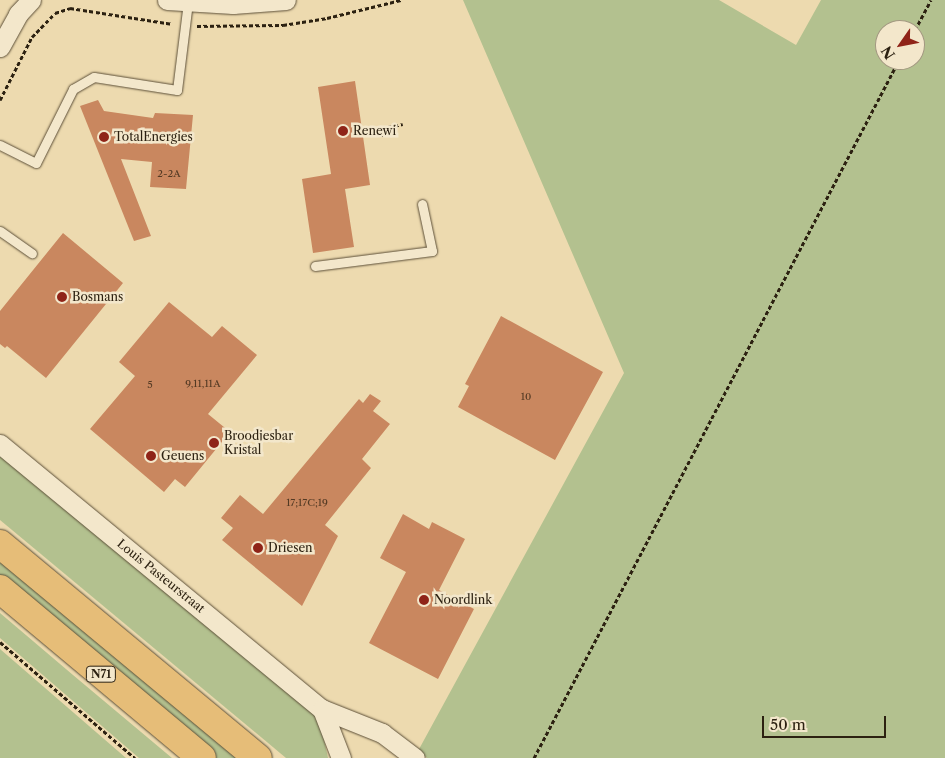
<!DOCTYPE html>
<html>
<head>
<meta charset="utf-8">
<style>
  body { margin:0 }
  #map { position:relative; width:945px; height:758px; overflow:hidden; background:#eddaaf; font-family:"Libre Caslon Text",serif }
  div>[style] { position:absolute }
  .green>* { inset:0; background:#b3c18f }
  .building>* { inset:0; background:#c9875f }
  .path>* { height:3px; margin-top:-1.5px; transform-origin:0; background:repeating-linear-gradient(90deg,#2c2111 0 4px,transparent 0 6.5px) }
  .roads { filter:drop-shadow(0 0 1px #5c4f38) drop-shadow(0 0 1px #5c4f38) }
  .service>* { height:9px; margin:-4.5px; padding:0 4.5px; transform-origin:4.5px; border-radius:4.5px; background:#f3e7cb }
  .minor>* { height:19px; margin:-9.5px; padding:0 9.5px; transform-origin:9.5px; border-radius:9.5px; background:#f3e7cb }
  .trunk>* { height:28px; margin:-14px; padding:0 14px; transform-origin:14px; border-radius:14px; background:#e6bd78 }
  .dots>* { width:14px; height:14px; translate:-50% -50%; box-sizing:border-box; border:2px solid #f3e7cb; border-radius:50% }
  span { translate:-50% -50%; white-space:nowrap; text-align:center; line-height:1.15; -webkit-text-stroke:5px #f3e7cb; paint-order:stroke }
  .number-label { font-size:10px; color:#533a24 }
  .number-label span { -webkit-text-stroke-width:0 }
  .shield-label span { padding:1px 4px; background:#f3e7cb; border:1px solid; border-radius:4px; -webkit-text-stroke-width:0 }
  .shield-label { font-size:11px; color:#2c2111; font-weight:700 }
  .poi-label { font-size:12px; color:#2c2111 }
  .left { translate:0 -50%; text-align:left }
  .street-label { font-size:12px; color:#2c2111 }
  .north { position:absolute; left:875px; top:20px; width:50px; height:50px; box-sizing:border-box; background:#f3e7cb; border:1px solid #a39881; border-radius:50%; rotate:237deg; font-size:14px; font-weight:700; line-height:20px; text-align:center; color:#2c2111 }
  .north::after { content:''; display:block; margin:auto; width:18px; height:22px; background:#8f2418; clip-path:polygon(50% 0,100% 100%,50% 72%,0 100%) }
  .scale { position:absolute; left:762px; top:716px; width:124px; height:22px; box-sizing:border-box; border:2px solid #2c2111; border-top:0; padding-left:6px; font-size:15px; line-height:18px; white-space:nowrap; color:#2c2111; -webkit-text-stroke:4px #f3e7cb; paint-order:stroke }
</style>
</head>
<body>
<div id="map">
  <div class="green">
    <div style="clip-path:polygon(evenodd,463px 0,719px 0,796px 45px,821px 0,945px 0,945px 758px,427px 758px,418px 751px,624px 373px,463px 0,885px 30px,915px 30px,915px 60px,885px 60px,885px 30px)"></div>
    <div style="clip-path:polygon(0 455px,314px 713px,320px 721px,328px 758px,286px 758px,0 520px)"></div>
    <div style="clip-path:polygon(0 555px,242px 758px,216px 758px,173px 722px,0 575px)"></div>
    <div style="clip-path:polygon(0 613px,73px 675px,172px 758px,139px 758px,0 638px)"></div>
    <div style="clip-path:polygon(0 649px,126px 758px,0 758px)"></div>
  </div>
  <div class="building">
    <div style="clip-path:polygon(355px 81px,370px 185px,345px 189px,354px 247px,313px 253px,302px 179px,331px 174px,318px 87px)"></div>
    <div style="clip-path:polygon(98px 100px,104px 111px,153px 118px,155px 113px,193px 115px,186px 189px,150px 187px,152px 162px,121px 159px,151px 236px,134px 241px,80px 106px)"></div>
    <div style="clip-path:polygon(63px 233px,123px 283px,46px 378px,7px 346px,5px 348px,0 344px,0 311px)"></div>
    <div style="clip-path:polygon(169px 302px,212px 337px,222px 326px,257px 355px,208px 414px,230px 432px,185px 487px,175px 479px,164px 492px,90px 429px,135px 376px,119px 362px)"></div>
    <div style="clip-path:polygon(501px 316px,603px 372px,555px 460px,458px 407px,469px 386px,465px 384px)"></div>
    <div style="clip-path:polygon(370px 394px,381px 401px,373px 411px,390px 424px,362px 459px,371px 468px,325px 525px,338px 536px,302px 606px,222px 540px,233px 528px,221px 518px,240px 495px,263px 514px,359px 399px,363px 403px)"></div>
    <div style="clip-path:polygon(403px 514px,429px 529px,432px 522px,465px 539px,439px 590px,474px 609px,438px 679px,369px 643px,406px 572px,380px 558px)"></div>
  </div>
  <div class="path">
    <div style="left:197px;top:26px;width:86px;rotate:-0.7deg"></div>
    <div style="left:283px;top:25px;width:45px;rotate:-9deg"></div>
    <div style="left:327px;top:18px;width:76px;rotate:-13.7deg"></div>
    <div style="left:915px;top:30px;width:34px;rotate:-62deg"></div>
    <div style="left:0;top:100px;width:71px;rotate:-63.1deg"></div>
    <div style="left:32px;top:37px;width:33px;rotate:-46deg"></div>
    <div style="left:55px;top:13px;width:16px;rotate:-18deg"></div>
    <div style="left:70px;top:8px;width:104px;rotate:8.8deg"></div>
    <div style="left:366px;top:135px;width:23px"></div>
    <div style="left:389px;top:135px;width:8px;rotate:-97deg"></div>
    <div style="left:388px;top:127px;width:15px;rotate:-11deg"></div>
    <div style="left:0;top:642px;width:178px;rotate:40.7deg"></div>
    <div style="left:534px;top:758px;width:788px;rotate:-62.39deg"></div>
  </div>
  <div class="roads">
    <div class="service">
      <div style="left:0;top:145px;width:40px;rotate:26.6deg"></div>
      <div style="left:36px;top:163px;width:83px;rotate:-63.4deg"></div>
      <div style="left:73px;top:89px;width:24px;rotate:-30deg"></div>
      <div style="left:94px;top:77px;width:84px;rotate:8.9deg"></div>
      <div style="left:177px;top:90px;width:89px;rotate:-82.9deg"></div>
      <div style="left:0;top:231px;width:39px;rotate:35deg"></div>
      <div style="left:315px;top:266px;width:118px;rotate:-7.3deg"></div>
      <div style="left:432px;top:251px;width:48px;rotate:-102deg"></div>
    </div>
    <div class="minor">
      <div style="left:167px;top:0;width:66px;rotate:3.5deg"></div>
      <div style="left:233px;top:4px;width:53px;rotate:-4.3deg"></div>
      <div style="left:0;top:47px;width:38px;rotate:-61deg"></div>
      <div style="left:18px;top:14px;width:19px;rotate:-47deg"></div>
      <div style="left:0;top:444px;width:417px;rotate:39.5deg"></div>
      <div style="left:322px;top:709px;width:65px;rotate:21.8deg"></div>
      <div style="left:382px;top:733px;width:41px;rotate:37.1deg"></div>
      <div style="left:322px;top:709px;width:53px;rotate:68.8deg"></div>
    </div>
    <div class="trunk">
      <div style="left:0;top:544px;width:335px;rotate:39.7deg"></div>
      <div style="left:0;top:589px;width:263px;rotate:39.9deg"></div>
    </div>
  </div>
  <div class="dots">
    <div style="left:343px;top:131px;background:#8f2418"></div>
    <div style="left:104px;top:137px;background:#8f2418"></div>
    <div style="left:62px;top:297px;background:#8f2418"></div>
    <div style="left:214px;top:443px;background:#8f2418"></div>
    <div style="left:151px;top:456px;background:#8f2418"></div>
    <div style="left:258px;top:548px;background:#8f2418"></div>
    <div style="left:424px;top:600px;background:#8f2418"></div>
  </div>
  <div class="number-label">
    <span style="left:169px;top:174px">2-2A</span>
    <span style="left:203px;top:384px">9,11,11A</span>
    <span style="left:150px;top:385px">5</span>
    <span style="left:526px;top:397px">10</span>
    <span style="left:307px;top:503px">17;17C;19</span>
  </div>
  <div class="shield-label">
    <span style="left:101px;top:674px">N71</span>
  </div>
  <div class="poi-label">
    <span class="left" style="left:353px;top:131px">Renewi</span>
    <span class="left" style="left:114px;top:137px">TotalEnergies</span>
    <span class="left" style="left:72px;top:297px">Bosmans</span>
    <span class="left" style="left:224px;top:443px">Broodjesbar<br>Kristal</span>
    <span class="left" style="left:161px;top:456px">Geuens</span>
    <span class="left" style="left:268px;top:548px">Driesen</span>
    <span class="left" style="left:434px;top:600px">Noordlink</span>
  </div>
  <div class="street-label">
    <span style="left:161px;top:576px;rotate:39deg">Louis Pasteurstraat</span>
  </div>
  <div class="north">N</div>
  <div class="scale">50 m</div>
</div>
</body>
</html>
